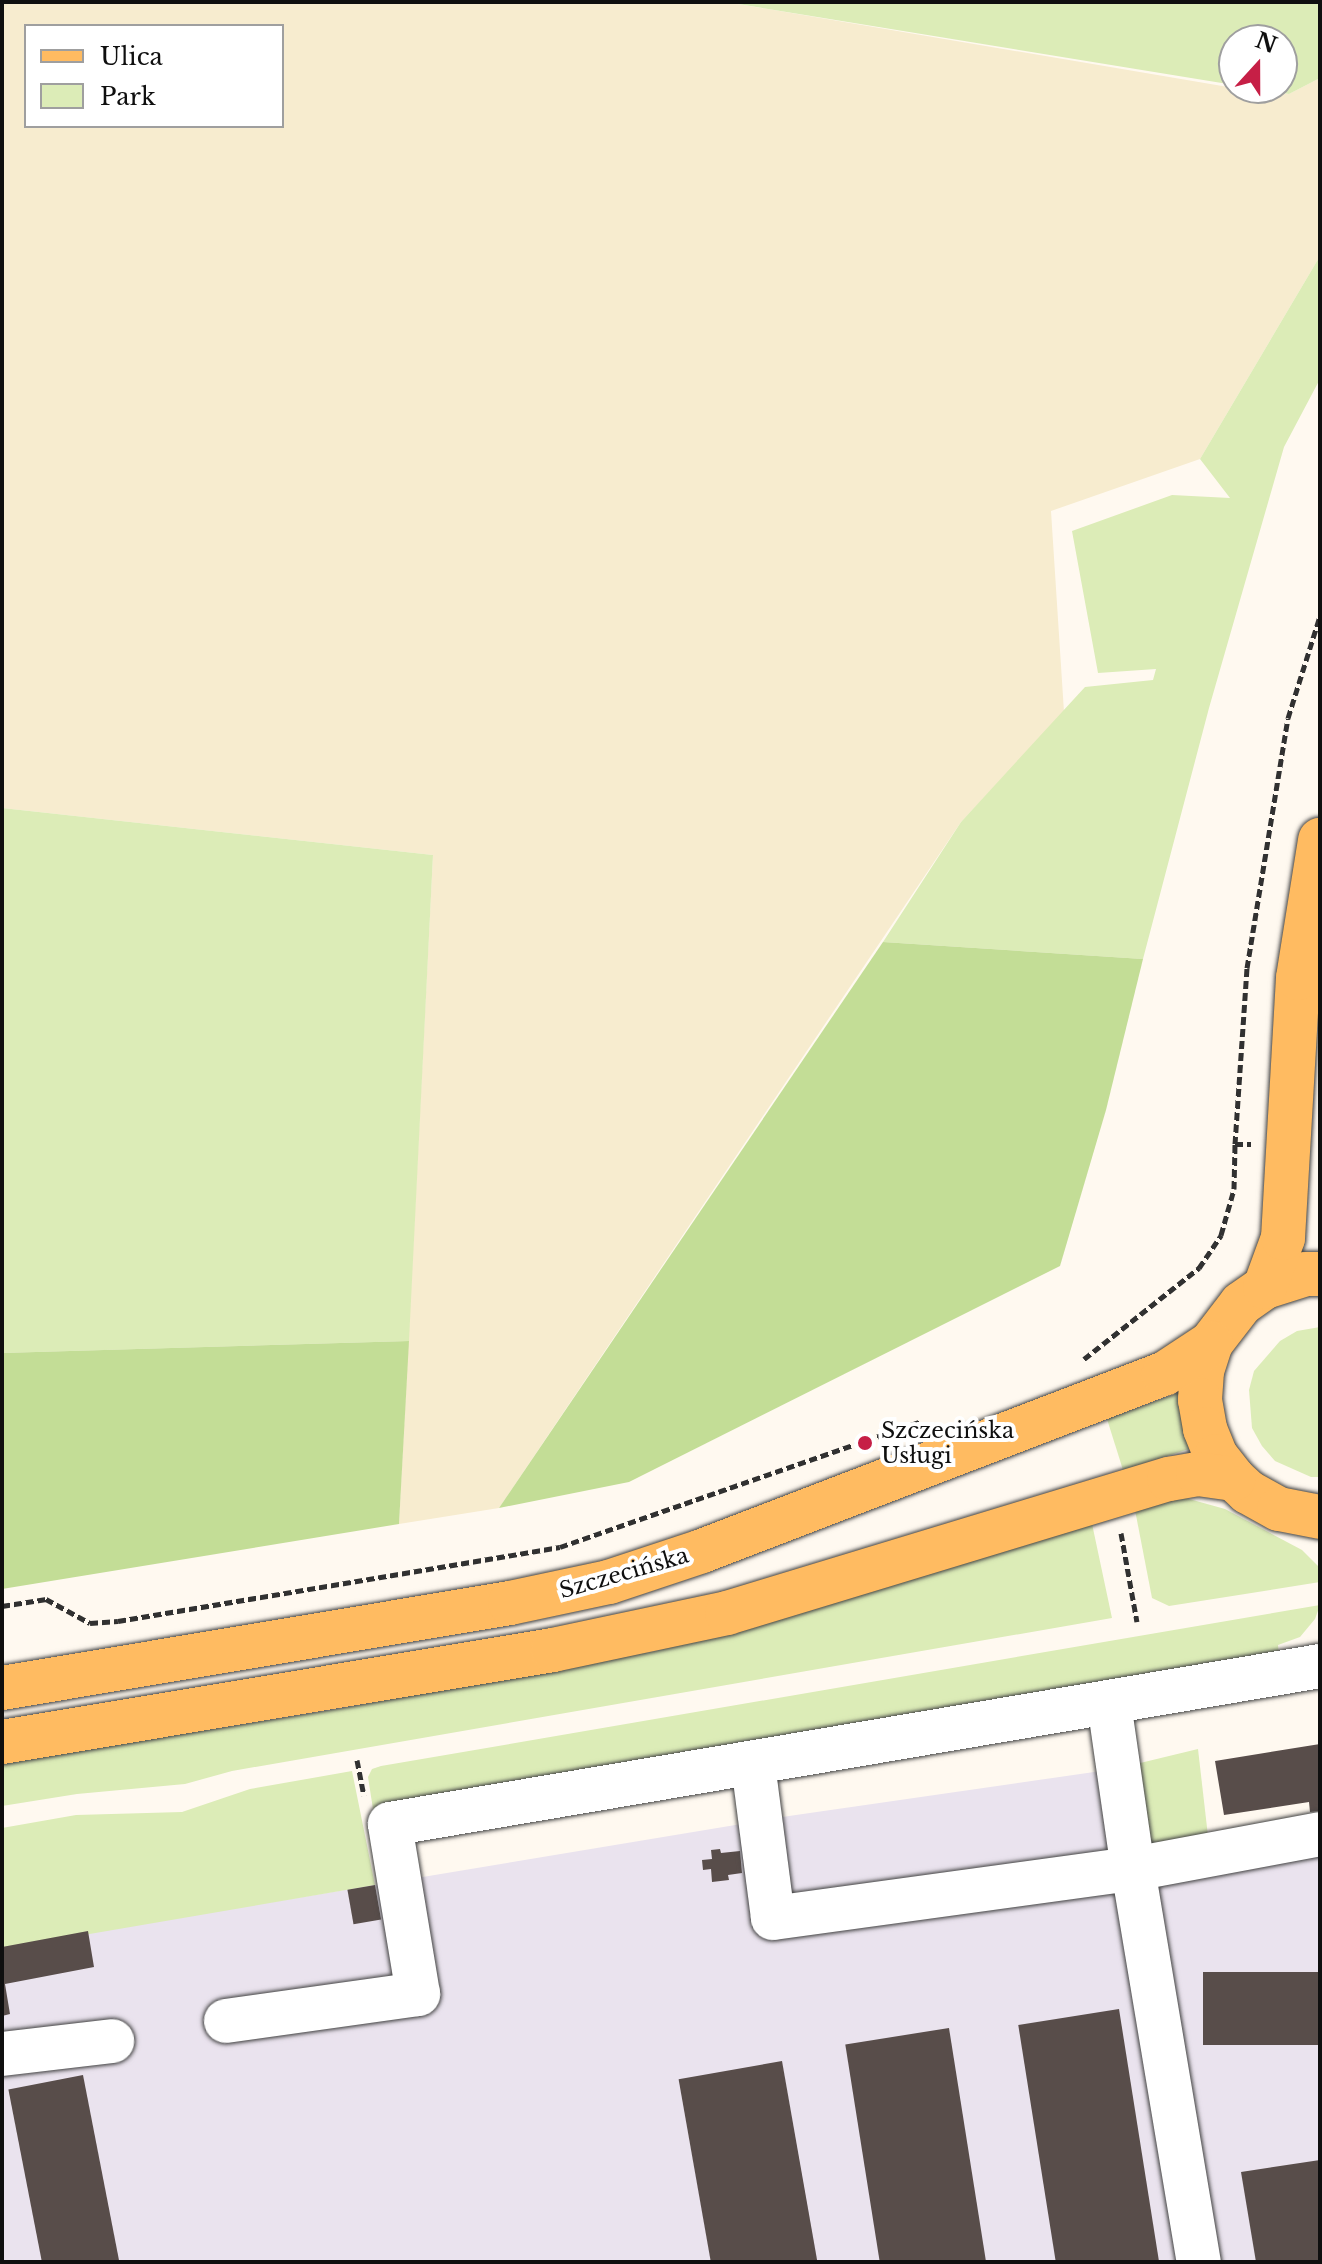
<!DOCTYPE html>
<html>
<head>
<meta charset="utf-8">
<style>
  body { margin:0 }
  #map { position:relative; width:1322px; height:2264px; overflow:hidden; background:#fff9f0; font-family:"Libre Baskerville",serif }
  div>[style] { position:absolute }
  .industrial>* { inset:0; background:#eae3ee }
  .farmland>* { inset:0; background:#f7eccf }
  .green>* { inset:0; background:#dcecb7 }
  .forest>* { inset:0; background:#c3dd96 }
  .building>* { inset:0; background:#584d4a; transform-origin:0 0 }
  .path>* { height:5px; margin-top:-2.5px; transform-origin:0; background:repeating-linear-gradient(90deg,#313131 0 8px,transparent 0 12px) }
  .roads { filter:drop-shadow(0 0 2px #424242) drop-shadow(0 0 2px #424242) }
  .minor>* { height:44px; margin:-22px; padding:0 22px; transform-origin:22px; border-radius:22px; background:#fff }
  .major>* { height:44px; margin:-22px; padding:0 22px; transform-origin:22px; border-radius:22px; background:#ffbb61 }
  .dots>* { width:22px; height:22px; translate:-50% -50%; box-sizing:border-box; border:4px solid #fff; border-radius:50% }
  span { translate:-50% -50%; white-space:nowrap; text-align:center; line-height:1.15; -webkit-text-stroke:8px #fff; paint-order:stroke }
  .poi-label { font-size:22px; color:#0f0f0f }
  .left { translate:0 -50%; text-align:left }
  .street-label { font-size:22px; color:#0f0f0f }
  .frame { position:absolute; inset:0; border:4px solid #0f0f0f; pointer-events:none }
  .legend { position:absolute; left:24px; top:24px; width:260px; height:104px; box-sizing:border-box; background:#fff; border:2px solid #9f9f9f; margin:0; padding:10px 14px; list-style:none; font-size:24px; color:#0f0f0f }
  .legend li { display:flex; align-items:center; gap:16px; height:40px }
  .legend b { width:40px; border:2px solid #9f9f9f }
  .north { position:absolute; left:1218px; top:24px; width:80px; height:80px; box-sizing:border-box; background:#fff; border:2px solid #9f9f9f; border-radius:50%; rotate:21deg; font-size:22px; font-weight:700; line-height:32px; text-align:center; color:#0f0f0f }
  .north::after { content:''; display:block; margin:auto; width:28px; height:36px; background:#c61f46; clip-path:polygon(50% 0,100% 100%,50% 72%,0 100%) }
</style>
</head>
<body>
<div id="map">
  <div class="industrial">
    <div style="clip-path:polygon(1101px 1771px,1158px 1878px,1320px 1853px,1320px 2262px,2px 2262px,2px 1947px,789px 1816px)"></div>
  </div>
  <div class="farmland">
    <div style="clip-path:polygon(evenodd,2px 2px,726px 2px,1234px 88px,1289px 94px,1320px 78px,1320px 256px,1200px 459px,1051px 511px,1064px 712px,961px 822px,499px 1508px,399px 1524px,433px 855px,2px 808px,2px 2px,26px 26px,282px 26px,282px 126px,26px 126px,26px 26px)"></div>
  </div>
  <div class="green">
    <div style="clip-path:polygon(726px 2px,1320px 2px,1320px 78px,1289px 94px,1251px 88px,1282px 88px,1282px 40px,1234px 40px,1234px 85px)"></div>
    <div style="clip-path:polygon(1320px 256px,1320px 379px,1284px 447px,1209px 708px,1143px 959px,883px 942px,961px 822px,1085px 687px,1153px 680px,1156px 669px,1098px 673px,1072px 531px,1172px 495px,1230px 498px,1200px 459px)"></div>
    <div style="clip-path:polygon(2px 808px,433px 855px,409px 1341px,2px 1353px)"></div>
    <div style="clip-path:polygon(1320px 1327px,1320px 1477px,1311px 1477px,1275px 1461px,1262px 1446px,1252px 1428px,1249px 1390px,1254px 1371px,1280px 1341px,1297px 1331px)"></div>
    <div style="clip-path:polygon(1189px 1389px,1194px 1439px,1189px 1449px,1123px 1470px,1107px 1419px)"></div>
    <div style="clip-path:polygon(1182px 1497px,1225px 1509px,1302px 1550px,1320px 1568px,1320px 1582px,1169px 1606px,1152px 1598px,1135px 1510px)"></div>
    <div style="clip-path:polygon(1091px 1519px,1112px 1618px,232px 1771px,185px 1784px,77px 1794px,2px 1806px,2px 1763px,338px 1709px,656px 1651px)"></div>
    <div style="clip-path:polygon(1320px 1605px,1315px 1619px,1300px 1637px,1278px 1645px,1279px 1655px,375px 1822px,368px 1777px,372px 1769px,381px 1766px)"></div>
    <div style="clip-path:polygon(1198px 1749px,1208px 1836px,1152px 1848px,1136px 1764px)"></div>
    <div style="clip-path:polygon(352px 1771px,375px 1885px,2px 1949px,2px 1828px,76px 1815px,182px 1812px,250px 1789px)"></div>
  </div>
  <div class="forest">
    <div style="clip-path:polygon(883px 942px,1143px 959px,1106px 1110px,1060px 1266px,629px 1482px,499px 1508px)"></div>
    <div style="clip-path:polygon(409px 1341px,399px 1524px,2px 1589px,2px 1353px)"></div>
  </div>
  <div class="building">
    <div style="clip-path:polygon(1320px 1744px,1320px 1811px,1310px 1812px,1309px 1802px,1224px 1815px,1215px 1761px)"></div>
    <div style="clip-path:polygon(720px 1849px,721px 1853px,740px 1851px,742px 1873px,728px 1875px,729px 1880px,712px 1882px,711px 1869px,703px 1870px,702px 1860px,712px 1859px,711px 1850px)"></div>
    <div style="left:375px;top:1885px;width:35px;height:28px;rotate:80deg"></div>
    <div style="clip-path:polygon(88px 1931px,94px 1967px,5px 1984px,10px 2014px,2px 2016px,2px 1947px)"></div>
    <div style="left:1320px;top:1972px;width:73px;height:117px;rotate:90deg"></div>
    <div style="left:1119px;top:2009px;width:256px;height:102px;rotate:81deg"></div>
    <div style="left:949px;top:2028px;width:237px;height:105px;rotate:81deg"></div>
    <div style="left:782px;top:2061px;width:204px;height:105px;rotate:80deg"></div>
    <div style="left:83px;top:2075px;width:190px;height:76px;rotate:79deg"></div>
    <div style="clip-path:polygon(1320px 2160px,1320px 2262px,1256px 2262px,1241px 2172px)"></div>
  </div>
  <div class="path">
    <div style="left:1235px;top:1144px;width:176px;rotate:-86.1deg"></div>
    <div style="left:1247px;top:968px;width:253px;rotate:-80.7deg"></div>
    <div style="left:1288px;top:718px;width:107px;rotate:-72.6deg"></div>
    <div style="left:1084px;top:1359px;width:147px;rotate:-38.4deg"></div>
    <div style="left:1199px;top:1268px;width:40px;rotate:-56deg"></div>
    <div style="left:1221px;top:1235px;width:48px;rotate:-74.2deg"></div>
    <div style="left:1234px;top:1189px;width:45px;rotate:-88.7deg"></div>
    <div style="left:1235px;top:1144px;width:16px"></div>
    <div style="left:1121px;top:1533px;width:90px;rotate:79.8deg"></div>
    <div style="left:2px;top:1606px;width:45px;rotate:-9deg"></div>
    <div style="left:46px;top:1599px;width:50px;rotate:28.6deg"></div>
    <div style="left:90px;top:1623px;width:28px;rotate:-4deg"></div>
    <div style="left:118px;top:1621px;width:448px;rotate:-9.5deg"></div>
    <div style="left:560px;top:1547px;width:383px;rotate:-19.2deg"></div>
    <div style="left:357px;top:1760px;width:36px;rotate:79deg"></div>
  </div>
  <div class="roads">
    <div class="minor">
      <div style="left:1109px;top:1703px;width:168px;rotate:81.8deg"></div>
      <div style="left:1133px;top:1869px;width:399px;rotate:80.5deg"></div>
      <div style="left:753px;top:1764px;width:155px;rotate:82.6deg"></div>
      <div style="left:773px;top:1918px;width:363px;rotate:-7.8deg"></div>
      <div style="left:1133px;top:1869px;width:190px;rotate:-10.6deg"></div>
      <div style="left:226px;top:2021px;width:194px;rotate:-8deg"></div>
      <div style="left:418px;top:1994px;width:172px;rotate:-99.4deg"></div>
      <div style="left:390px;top:1824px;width:943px;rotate:-9.64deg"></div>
      <div style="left:2px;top:2054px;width:111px;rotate:-6.7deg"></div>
    </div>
    <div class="major">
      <div style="left:1320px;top:1274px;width:14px;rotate:180deg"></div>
      <div style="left:1306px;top:1274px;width:43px;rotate:162.4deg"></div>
      <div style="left:1265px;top:1287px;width:29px;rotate:145deg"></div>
      <div style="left:1241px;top:1304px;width:49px;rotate:127.6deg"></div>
      <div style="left:1211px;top:1343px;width:29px;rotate:108deg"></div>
      <div style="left:1202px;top:1371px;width:29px;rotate:94deg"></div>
      <div style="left:1200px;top:1400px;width:29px;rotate:80deg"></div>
      <div style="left:1205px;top:1429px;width:29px;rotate:68deg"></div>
      <div style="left:1216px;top:1456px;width:29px;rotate:52deg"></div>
      <div style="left:1234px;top:1479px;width:19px;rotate:43deg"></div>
      <div style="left:1248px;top:1492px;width:35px;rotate:29deg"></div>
      <div style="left:1279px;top:1509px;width:42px;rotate:11deg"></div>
      <div style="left:1265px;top:1287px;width:52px;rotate:-69.8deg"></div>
      <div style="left:1283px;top:1238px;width:260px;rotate:-86.7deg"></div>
      <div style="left:1298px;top:978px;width:140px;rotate:-80.9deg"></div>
      <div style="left:2px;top:1688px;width:515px;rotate:-9.5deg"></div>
      <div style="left:510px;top:1603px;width:101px;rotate:-12deg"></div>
      <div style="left:609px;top:1582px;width:98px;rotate:-18.4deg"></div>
      <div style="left:702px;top:1551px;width:495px;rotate:-21deg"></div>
      <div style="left:1164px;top:1374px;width:56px;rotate:-33.4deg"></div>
      <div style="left:2px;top:1742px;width:559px;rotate:-9.48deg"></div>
      <div style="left:553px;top:1650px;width:178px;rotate:-12deg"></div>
      <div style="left:727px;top:1613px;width:462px;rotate:-16.9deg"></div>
      <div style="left:1169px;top:1479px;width:29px;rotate:-10deg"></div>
      <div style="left:1198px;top:1474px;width:36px;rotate:8deg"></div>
    </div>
  </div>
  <div class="dots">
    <div style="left:865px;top:1443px;background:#c61f46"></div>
  </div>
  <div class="poi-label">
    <span class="left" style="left:881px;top:1443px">Szczecińska<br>Usługi</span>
  </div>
  <div class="street-label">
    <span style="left:624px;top:1573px;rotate:-16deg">Szczecińska</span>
  </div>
  <div class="frame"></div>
  <ul class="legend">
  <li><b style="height:10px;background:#ffbb61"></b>Ulica</li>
  <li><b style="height:22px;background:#dcecb7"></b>Park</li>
  </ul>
  <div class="north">N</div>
</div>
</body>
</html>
